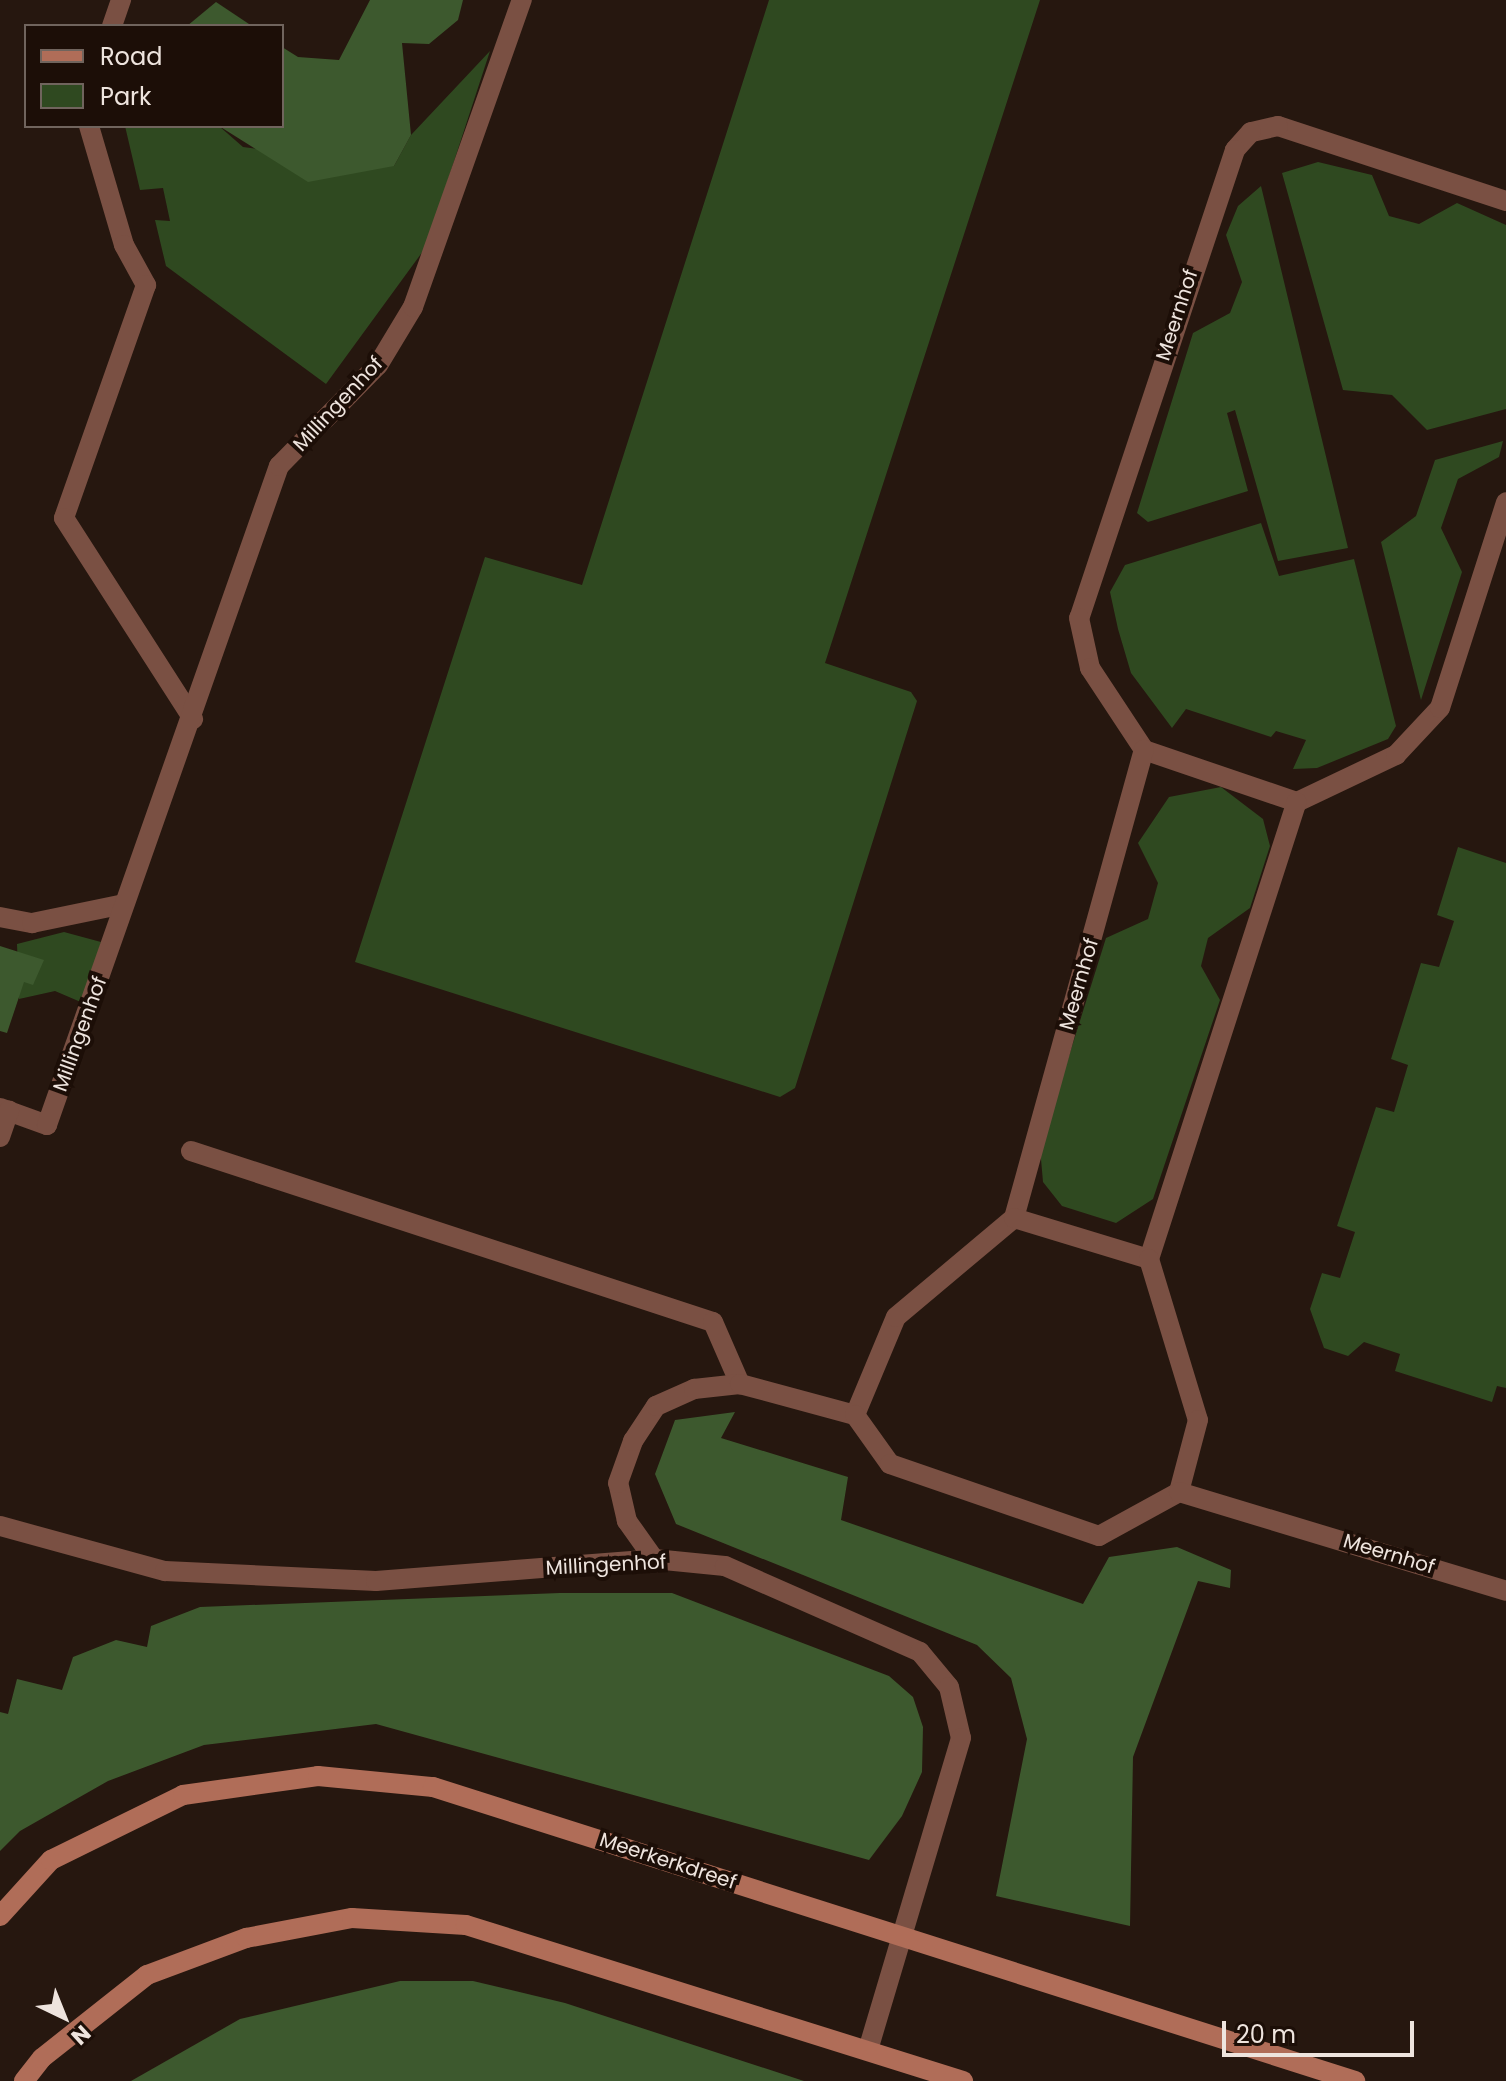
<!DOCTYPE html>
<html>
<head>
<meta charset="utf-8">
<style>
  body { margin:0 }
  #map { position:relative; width:1506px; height:2081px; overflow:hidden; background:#26170f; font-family:Poppins,sans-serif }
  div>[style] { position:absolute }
  .green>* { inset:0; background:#2f4920 }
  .forest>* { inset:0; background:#3d592e }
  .street>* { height:20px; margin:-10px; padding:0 10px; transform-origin:10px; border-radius:10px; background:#7a5043 }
  .secondary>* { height:20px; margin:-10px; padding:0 10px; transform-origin:10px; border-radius:10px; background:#b06d58 }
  span { translate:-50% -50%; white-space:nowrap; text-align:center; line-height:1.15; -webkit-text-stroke:8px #1c0e07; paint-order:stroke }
  .street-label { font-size:20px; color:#eee4de }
  .legend { position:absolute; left:24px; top:24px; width:260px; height:104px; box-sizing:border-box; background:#1c0e07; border:2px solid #70645d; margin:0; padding:10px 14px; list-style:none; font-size:24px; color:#eee4de }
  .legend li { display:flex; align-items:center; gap:16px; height:40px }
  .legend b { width:40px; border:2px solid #70645d }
  .north { position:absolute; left:24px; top:1977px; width:80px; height:80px; -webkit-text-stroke:6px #1c0e07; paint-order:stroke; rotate:137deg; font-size:22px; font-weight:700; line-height:32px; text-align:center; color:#eee4de }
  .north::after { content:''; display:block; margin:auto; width:28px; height:36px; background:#eee4de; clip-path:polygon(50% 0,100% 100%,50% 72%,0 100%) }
  .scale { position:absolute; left:1222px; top:2021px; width:192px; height:36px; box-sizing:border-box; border:4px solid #eee4de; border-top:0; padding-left:10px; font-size:24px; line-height:28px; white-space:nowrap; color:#eee4de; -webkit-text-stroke:6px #1c0e07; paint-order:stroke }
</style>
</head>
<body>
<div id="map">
  <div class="green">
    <div style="clip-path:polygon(769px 0,1040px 0,825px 663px,911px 692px,917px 701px,795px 1088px,780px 1097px,355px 962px,485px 557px,582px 585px)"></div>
    <div style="clip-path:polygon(490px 51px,426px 247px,326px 384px,166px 266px,155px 220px,170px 221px,163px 188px,140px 190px,125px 126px,219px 126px,243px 147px,394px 166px,411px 135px)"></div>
    <div style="clip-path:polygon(1318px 162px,1372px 175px,1389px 216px,1419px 224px,1457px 203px,1506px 225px,1506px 409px,1427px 430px,1392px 395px,1343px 390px,1282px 173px)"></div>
    <div style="clip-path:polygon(1261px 186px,1348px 548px,1278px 561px,1235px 410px,1227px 413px,1248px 491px,1148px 522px,1137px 513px,1193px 333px,1230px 313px,1242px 282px,1226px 235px,1238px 206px)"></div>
    <div style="clip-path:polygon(1503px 441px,1499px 457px,1458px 479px,1441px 528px,1462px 572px,1421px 700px,1381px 542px,1416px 516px,1435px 460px)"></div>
    <div style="clip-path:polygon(1261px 523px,1279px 576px,1354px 559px,1396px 726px,1388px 739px,1317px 768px,1293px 769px,1306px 740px,1276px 731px,1271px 737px,1186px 709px,1172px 728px,1131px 673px,1118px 629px,1110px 592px,1125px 565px)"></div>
    <div style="clip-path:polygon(1221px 787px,1263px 819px,1270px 846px,1250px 908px,1208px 938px,1201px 966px,1220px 1000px,1153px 1199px,1116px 1223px,1062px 1206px,1043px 1182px,1040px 1148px,1106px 938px,1148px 919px,1158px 883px,1138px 843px,1169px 797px)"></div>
    <div style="clip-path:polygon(1458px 847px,1506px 863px,1506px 1388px,1497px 1386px,1492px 1402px,1395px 1371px,1400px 1354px,1364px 1342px,1348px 1356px,1324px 1348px,1310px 1309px,1322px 1273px,1340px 1278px,1355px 1232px,1337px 1226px,1376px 1107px,1394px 1112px,1408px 1065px,1391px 1059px,1421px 963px,1439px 967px,1454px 921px,1437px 915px)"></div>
    <div style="clip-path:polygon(64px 932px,101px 942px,83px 1003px,55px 991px,19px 999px,17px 944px)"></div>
  </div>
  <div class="forest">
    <div style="clip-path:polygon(370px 0,463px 0,458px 20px,429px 44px,402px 43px,411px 135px,394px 166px,308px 182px,219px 126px,282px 126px,282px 47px,298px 57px,339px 60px)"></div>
    <div style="clip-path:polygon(216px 2px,252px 26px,187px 26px)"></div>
    <div style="clip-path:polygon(0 946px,44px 960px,33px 985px,24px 982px,7px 1033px,0 1031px)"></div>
    <div style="clip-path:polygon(735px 1412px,721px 1438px,848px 1477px,841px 1520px,1083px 1604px,1109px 1557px,1177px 1547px,1231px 1570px,1230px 1588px,1198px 1581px,1133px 1757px,1130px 1926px,996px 1896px,1027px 1739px,1011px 1678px,977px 1645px,676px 1524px,655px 1474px,675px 1420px)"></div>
    <div style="clip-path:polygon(560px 1593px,672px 1593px,889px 1676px,913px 1697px,923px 1727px,922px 1772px,902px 1816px,869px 1860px,376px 1724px,204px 1745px,108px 1781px,20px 1831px,0 1851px,0 1712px,8px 1714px,17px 1679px,62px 1690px,73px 1657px,116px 1640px,147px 1647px,151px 1626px,200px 1607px)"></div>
    <div style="clip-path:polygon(400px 1981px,473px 1981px,565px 2003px,804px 2081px,131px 2081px,240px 2019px)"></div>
  </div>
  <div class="street">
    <div style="left:112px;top:26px;width:28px;rotate:-71deg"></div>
    <div style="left:89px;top:126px;width:124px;rotate:73.6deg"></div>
    <div style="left:124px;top:245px;width:46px;rotate:61.2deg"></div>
    <div style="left:146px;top:285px;width:247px;rotate:109.4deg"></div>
    <div style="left:64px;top:518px;width:239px;rotate:57.3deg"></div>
    <div style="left:1506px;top:201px;width:240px;rotate:-161.8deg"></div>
    <div style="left:1278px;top:126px;width:28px;rotate:167deg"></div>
    <div style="left:1251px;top:132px;width:24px;rotate:132deg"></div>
    <div style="left:1235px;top:150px;width:493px;rotate:108.4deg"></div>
    <div style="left:1079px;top:618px;width:51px;rotate:77.6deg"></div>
    <div style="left:1090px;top:668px;width:98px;rotate:56.6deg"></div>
    <div style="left:1144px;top:750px;width:162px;rotate:18.8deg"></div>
    <div style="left:1297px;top:802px;width:110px;rotate:-25.4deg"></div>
    <div style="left:1396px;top:755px;width:64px;rotate:-46.9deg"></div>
    <div style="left:1440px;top:708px;width:216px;rotate:-72.2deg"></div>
    <div style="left:0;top:917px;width:33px;rotate:11deg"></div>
    <div style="left:32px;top:923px;width:94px;rotate:-11.7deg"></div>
    <div style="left:0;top:1108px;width:50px;rotate:19.9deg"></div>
    <div style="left:47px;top:1125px;width:699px;rotate:-70.61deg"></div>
    <div style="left:279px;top:466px;width:141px;rotate:-45.6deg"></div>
    <div style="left:378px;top:365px;width:68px;rotate:-58.9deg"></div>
    <div style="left:413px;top:307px;width:326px;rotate:-70.5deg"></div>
    <div style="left:0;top:1137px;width:28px;rotate:-71deg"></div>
    <div style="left:191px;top:1151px;width:549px;rotate:18.14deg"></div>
    <div style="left:713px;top:1322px;width:68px;rotate:66.5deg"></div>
    <div style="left:1014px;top:1218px;width:486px;rotate:-74.5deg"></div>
    <div style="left:1149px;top:1259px;width:480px;rotate:-72.1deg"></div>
    <div style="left:855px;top:1415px;width:106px;rotate:-67.3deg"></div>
    <div style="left:896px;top:1317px;width:154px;rotate:-40deg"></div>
    <div style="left:1014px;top:1218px;width:141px;rotate:16.9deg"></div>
    <div style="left:1149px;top:1259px;width:168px;rotate:73.1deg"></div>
    <div style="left:1198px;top:1420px;width:74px;rotate:104.8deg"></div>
    <div style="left:0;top:1526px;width:171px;rotate:15.3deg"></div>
    <div style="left:165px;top:1571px;width:211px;rotate:2.7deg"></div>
    <div style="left:376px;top:1581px;width:279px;rotate:-4.5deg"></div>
    <div style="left:654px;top:1559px;width:71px;rotate:5.6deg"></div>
    <div style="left:725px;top:1566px;width:213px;rotate:23.8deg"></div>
    <div style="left:920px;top:1652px;width:45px;rotate:50.4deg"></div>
    <div style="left:949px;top:1687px;width:52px;rotate:76.8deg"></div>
    <div style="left:961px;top:1738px;width:326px;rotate:106.6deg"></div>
    <div style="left:654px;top:1559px;width:47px;rotate:-125.4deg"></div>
    <div style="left:627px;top:1521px;width:39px;rotate:-103deg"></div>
    <div style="left:618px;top:1483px;width:45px;rotate:-70.3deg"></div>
    <div style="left:633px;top:1441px;width:42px;rotate:-56.7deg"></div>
    <div style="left:656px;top:1406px;width:42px;rotate:-24.1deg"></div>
    <div style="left:694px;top:1389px;width:46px;rotate:-6.2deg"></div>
    <div style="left:740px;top:1384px;width:119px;rotate:15.1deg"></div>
    <div style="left:855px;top:1415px;width:60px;rotate:54.5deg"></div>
    <div style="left:890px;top:1464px;width:221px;rotate:19deg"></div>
    <div style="left:1099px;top:1536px;width:91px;rotate:-28.8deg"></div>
    <div style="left:1179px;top:1492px;width:342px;rotate:16.8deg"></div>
  </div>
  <div class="secondary">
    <div style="left:0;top:1916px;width:76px;rotate:-47.7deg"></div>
    <div style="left:51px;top:1860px;width:147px;rotate:-26.2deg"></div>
    <div style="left:183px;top:1795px;width:136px;rotate:-8deg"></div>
    <div style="left:318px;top:1776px;width:116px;rotate:5.5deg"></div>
    <div style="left:433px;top:1787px;width:968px;rotate:17.69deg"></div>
    <div style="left:24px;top:2081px;width:29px;rotate:-52deg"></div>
    <div style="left:42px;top:2058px;width:134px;rotate:-38.3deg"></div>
    <div style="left:147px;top:1975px;width:106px;rotate:-20.5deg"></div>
    <div style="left:246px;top:1938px;width:108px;rotate:-10.7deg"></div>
    <div style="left:352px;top:1918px;width:114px;rotate:3.5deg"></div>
    <div style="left:466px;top:1925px;width:521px;rotate:17.43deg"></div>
  </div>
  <div class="street-label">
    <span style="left:1177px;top:315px;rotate:-72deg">Meernhof</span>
    <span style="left:338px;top:404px;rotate:-47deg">Millingenhof</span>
    <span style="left:1079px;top:984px;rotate:-74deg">Meernhof</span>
    <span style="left:80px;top:1034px;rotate:-70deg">Millingenhof</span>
    <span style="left:1389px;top:1554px;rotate:17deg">Meernhof</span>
    <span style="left:606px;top:1565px;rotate:-3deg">Millingenhof</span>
    <span style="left:668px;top:1861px;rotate:18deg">Meerkerkdreef</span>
  </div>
  <ul class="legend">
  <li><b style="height:10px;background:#b06d58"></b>Road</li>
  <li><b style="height:22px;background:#2f4920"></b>Park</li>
  </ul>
  <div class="north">N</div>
  <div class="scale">20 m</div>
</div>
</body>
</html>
